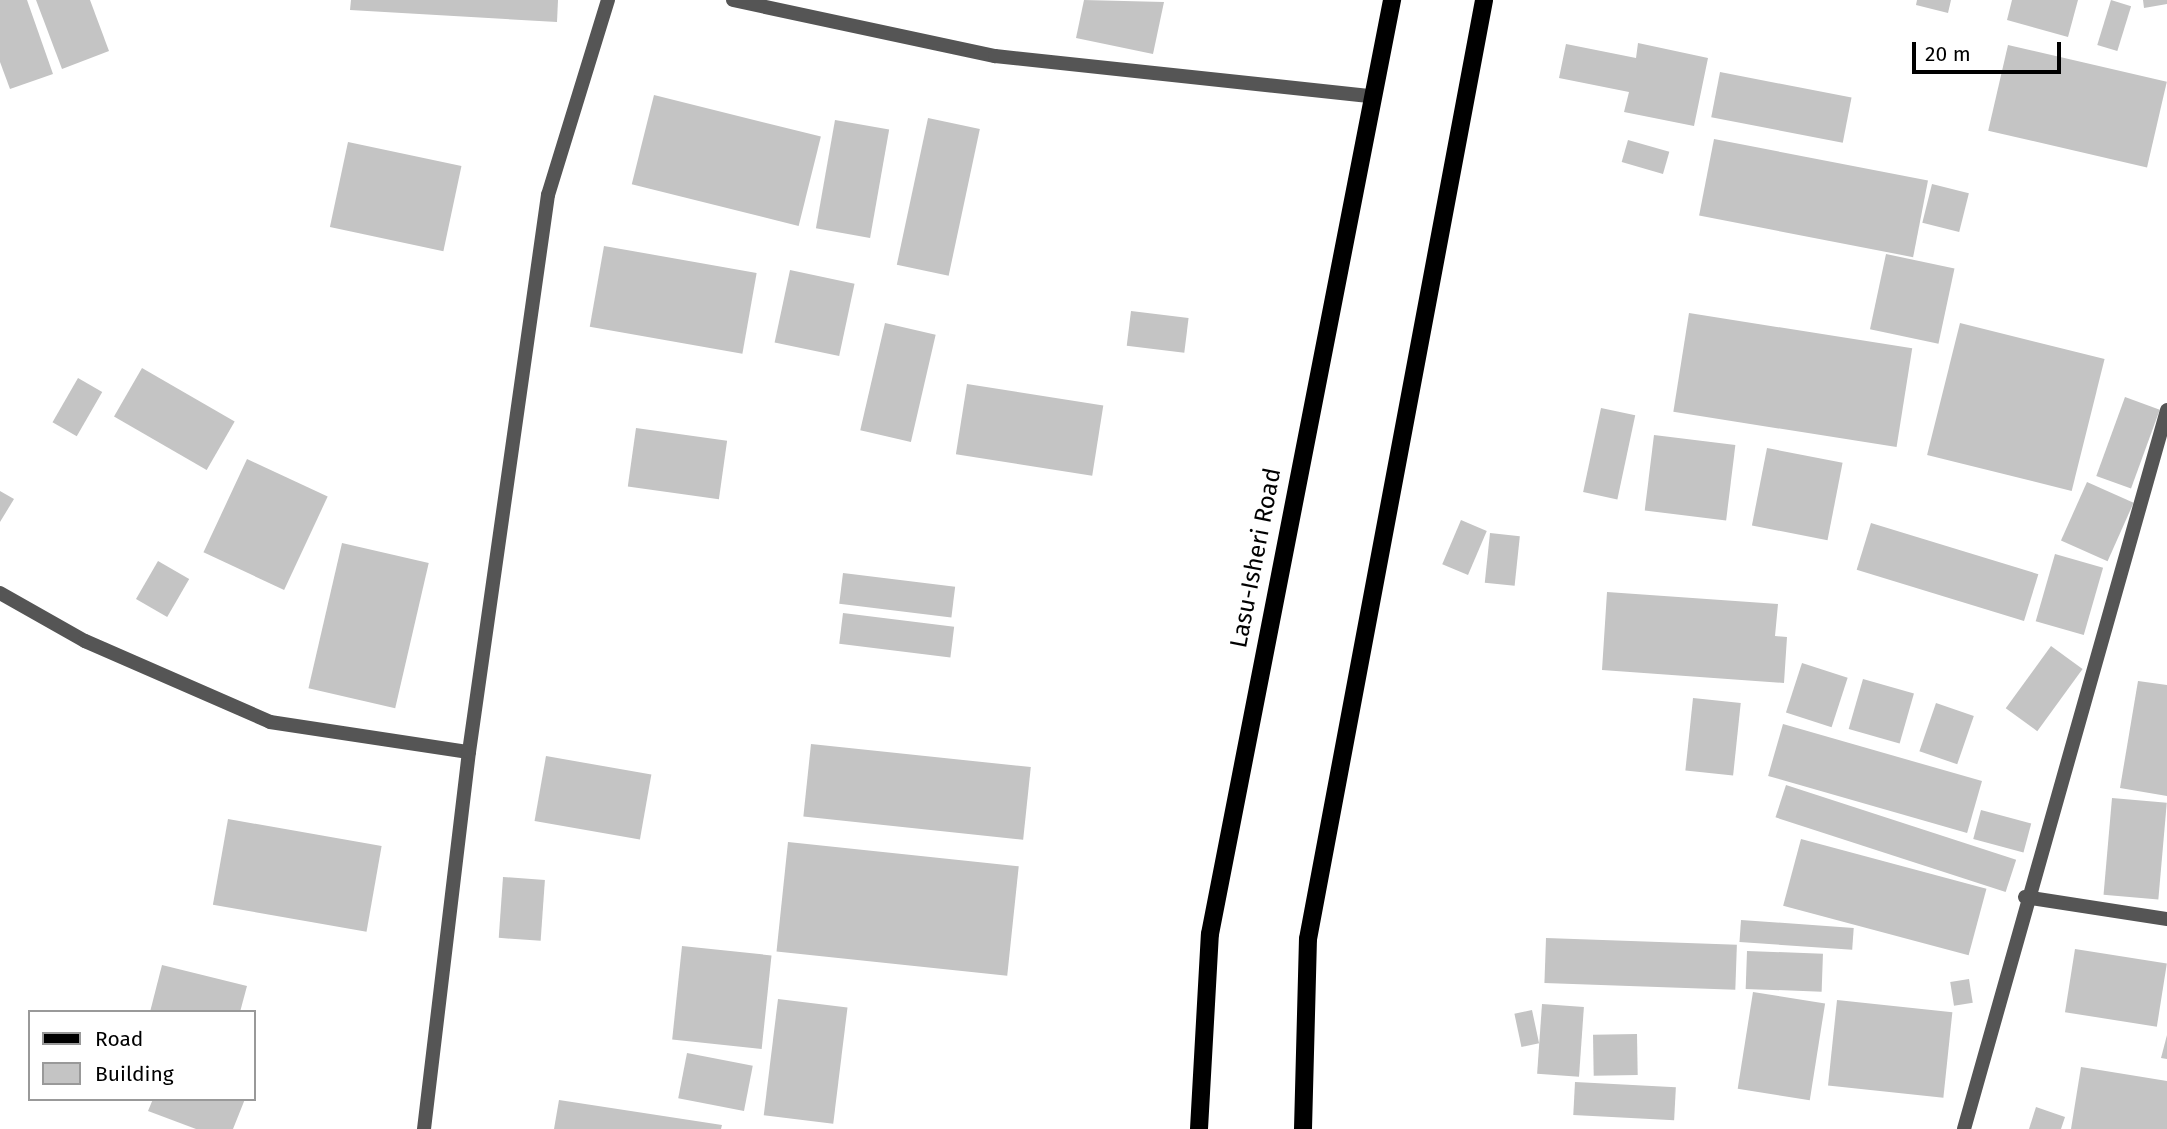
<!DOCTYPE html>
<html>
<head>
<meta charset="utf-8">
<style>
  body { margin:0 }
  #map { position:relative; width:2167px; height:1129px; overflow:hidden; background:#fff; font-family:"Fira Sans",sans-serif }
  div>[style] { position:absolute }
  .building>* { inset:0; background:#c4c4c4; transform-origin:0 0 }
  .street>* { height:14px; margin:-7px; padding:0 7px; transform-origin:7px; border-radius:7px; background:#555 }
  .primary>* { height:18px; margin:-9px; padding:0 9px; transform-origin:9px; border-radius:9px; background:#000 }
  span { translate:-50% -50%; white-space:nowrap; text-align:center; line-height:1.15; -webkit-text-stroke:6px #fff; paint-order:stroke }
  .street-label { font-size:24px; color:#000 }
  .legend { position:absolute; left:28px; top:1010px; width:228px; height:91px; box-sizing:border-box; background:#fff; border:2px solid #999; margin:0; padding:9px 12px; list-style:none; font-size:21px; color:#000 }
  .legend li { display:flex; align-items:center; gap:14px; height:35px }
  .legend b { width:35px; border:2px solid #999 }
  .scale { position:absolute; left:1912px; top:42px; width:149px; height:32px; box-sizing:border-box; border:4px solid #000; border-top:0; padding-left:9px; font-size:21px; line-height:24px; white-space:nowrap; color:#000; -webkit-text-stroke:5px #fff; paint-order:stroke }
</style>
</head>
<body>
<div id="map">
  <div class="building">
    <div style="clip-path:polygon(0 0,27px 0,53px 74px,10px 89px,0 62px)"></div>
    <div style="clip-path:polygon(36px 0,90px 0,109px 51px,62px 69px)"></div>
    <div style="clip-path:polygon(351px 0,558px 0,557px 22px,350px 10px)"></div>
    <div style="clip-path:polygon(1084px 0,1164px 2px,1153px 54px,1076px 38px)"></div>
    <div style="clip-path:polygon(1917px 0,1951px 0,1948px 13px,1916px 5px)"></div>
    <div style="clip-path:polygon(2012px 0,2078px 0,2068px 37px,2007px 20px)"></div>
    <div style="left:2111px;top:0;width:21px;height:47px;rotate:17deg"></div>
    <div style="clip-path:polygon(2143px 0,2167px 0,2167px 4px,2144px 8px)"></div>
    <div style="clip-path:polygon(1638px 43px,1708px 58px,1694px 126px,1624px 112px,1629px 92px,1559px 78px,1566px 44px,1636px 58px)"></div>
    <div style="left:2008px;top:45px;width:163px;height:88px;rotate:13deg"></div>
    <div style="left:1720px;top:72px;width:134px;height:46px;rotate:11deg"></div>
    <div style="left:654px;top:95px;width:172px;height:92px;rotate:14deg"></div>
    <div style="left:928px;top:118px;width:53px;height:150px;rotate:12deg"></div>
    <div style="left:835px;top:120px;width:55px;height:110px;rotate:10deg"></div>
    <div style="left:1714px;top:139px;width:218px;height:78px;rotate:11deg"></div>
    <div style="left:1628px;top:140px;width:43px;height:23px;rotate:16deg"></div>
    <div style="left:348px;top:142px;width:116px;height:87px;rotate:12deg"></div>
    <div style="left:1932px;top:184px;width:38px;height:40px;rotate:14deg"></div>
    <div style="left:604px;top:246px;width:155px;height:82px;rotate:10deg"></div>
    <div style="left:1886px;top:254px;width:70px;height:77px;rotate:12deg"></div>
    <div style="left:790px;top:270px;width:66px;height:74px;rotate:12deg"></div>
    <div style="left:1131px;top:311px;width:58px;height:35px;rotate:7deg"></div>
    <div style="left:1689px;top:313px;width:226px;height:100px;rotate:9deg"></div>
    <div style="left:885px;top:323px;width:52px;height:110px;rotate:13deg"></div>
    <div style="left:1960px;top:323px;width:149px;height:136px;rotate:14deg"></div>
    <div style="left:142px;top:368px;width:107px;height:56px;rotate:30deg"></div>
    <div style="left:78px;top:378px;width:28px;height:51px;rotate:30deg"></div>
    <div style="left:967px;top:384px;width:138px;height:71px;rotate:9deg"></div>
    <div style="left:2125px;top:397px;width:37px;height:84px;rotate:20deg"></div>
    <div style="left:1601px;top:408px;width:35px;height:86px;rotate:12deg"></div>
    <div style="left:636px;top:428px;width:92px;height:59px;rotate:8deg"></div>
    <div style="left:1654px;top:435px;width:82px;height:76px;rotate:7deg"></div>
    <div style="left:1767px;top:448px;width:77px;height:79px;rotate:11deg"></div>
    <div style="left:247px;top:459px;width:89px;height:103px;rotate:25deg"></div>
    <div style="left:2087px;top:482px;width:51px;height:64px;rotate:24deg"></div>
    <div style="clip-path:polygon(0 491px,14px 499px,0 522px)"></div>
    <div style="left:1461px;top:520px;width:28px;height:48px;rotate:23deg"></div>
    <div style="left:1871px;top:523px;width:175px;height:49px;rotate:17deg"></div>
    <div style="left:1490px;top:533px;width:30px;height:50px;rotate:6deg"></div>
    <div style="left:342px;top:543px;width:89px;height:149px;rotate:13deg"></div>
    <div style="left:2055px;top:554px;width:50px;height:70px;rotate:16deg"></div>
    <div style="left:158px;top:561px;width:36px;height:44px;rotate:30deg"></div>
    <div style="left:843px;top:573px;width:113px;height:31px;rotate:7deg"></div>
    <div style="clip-path:polygon(1607px 592px,1778px 604px,1775px 636px,1787px 637px,1784px 683px,1602px 670px)"></div>
    <div style="left:843px;top:613px;width:112px;height:31px;rotate:7deg"></div>
    <div style="left:2051px;top:646px;width:39px;height:77px;rotate:36deg"></div>
    <div style="left:1802px;top:663px;width:48px;height:52px;rotate:18deg"></div>
    <div style="left:1863px;top:679px;width:53px;height:52px;rotate:16deg"></div>
    <div style="clip-path:polygon(2138px 681px,2167px 685px,2167px 796px,2120px 788px)"></div>
    <div style="left:1693px;top:698px;width:48px;height:73px;rotate:6deg"></div>
    <div style="left:1936px;top:703px;width:40px;height:51px;rotate:19deg"></div>
    <div style="left:1783px;top:724px;width:207px;height:54px;rotate:16deg"></div>
    <div style="left:811px;top:744px;width:221px;height:73px;rotate:6deg"></div>
    <div style="left:546px;top:756px;width:107px;height:66px;rotate:10deg"></div>
    <div style="left:1786px;top:785px;width:242px;height:34px;rotate:18deg"></div>
    <div style="left:2112px;top:798px;width:55px;height:97px;rotate:5deg"></div>
    <div style="left:1981px;top:810px;width:52px;height:30px;rotate:15deg"></div>
    <div style="left:228px;top:819px;width:156px;height:87px;rotate:10deg"></div>
    <div style="left:1801px;top:839px;width:192px;height:69px;rotate:15deg"></div>
    <div style="left:788px;top:842px;width:232px;height:110px;rotate:6deg"></div>
    <div style="left:503px;top:877px;width:42px;height:61px;rotate:4deg"></div>
    <div style="left:1741px;top:920px;width:113px;height:22px;rotate:4deg"></div>
    <div style="left:1546px;top:938px;width:191px;height:45px;rotate:2deg"></div>
    <div style="left:682px;top:946px;width:90px;height:94px;rotate:6deg"></div>
    <div style="left:2075px;top:949px;width:93px;height:64px;rotate:9deg"></div>
    <div style="left:1747px;top:951px;width:76px;height:38px;rotate:2deg"></div>
    <div style="clip-path:polygon(162px 965px,247px 986px,240px 1012px,150px 1012px)"></div>
    <div style="left:1969px;top:979px;width:24px;height:19px;rotate:81deg"></div>
    <div style="left:1753px;top:992px;width:73px;height:98px;rotate:9deg"></div>
    <div style="left:778px;top:999px;width:70px;height:117px;rotate:7deg"></div>
    <div style="left:1837px;top:1000px;width:116px;height:86px;rotate:6deg"></div>
    <div style="left:1542px;top:1004px;width:42px;height:70px;rotate:4deg"></div>
    <div style="left:1532px;top:1010px;width:34px;height:18px;rotate:78deg"></div>
    <div style="left:1637px;top:1034px;width:41px;height:44px;rotate:89deg"></div>
    <div style="clip-path:polygon(2167px 1035px,2167px 1059px,2161px 1058px)"></div>
    <div style="left:687px;top:1053px;width:67px;height:46px;rotate:11deg"></div>
    <div style="clip-path:polygon(2081px 1067px,2167px 1081px,2167px 1129px,2071px 1129px)"></div>
    <div style="left:1575px;top:1082px;width:101px;height:33px;rotate:3deg"></div>
    <div style="clip-path:polygon(153px 1099px,245px 1099px,233px 1129px,196px 1129px,148px 1111px)"></div>
    <div style="clip-path:polygon(559px 1100px,722px 1125px,721px 1129px,554px 1129px)"></div>
    <div style="clip-path:polygon(2036px 1107px,2065px 1117px,2061px 1129px,2029px 1129px)"></div>
  </div>
  <div class="street">
    <div style="left:733px;top:0;width:268px;rotate:12.1deg"></div>
    <div style="left:995px;top:56px;width:376px;rotate:6.1deg"></div>
    <div style="left:0;top:593px;width:98px;rotate:29.5deg"></div>
    <div style="left:85px;top:641px;width:202px;rotate:23.6deg"></div>
    <div style="left:270px;top:722px;width:201px;rotate:8.6deg"></div>
    <div style="left:2025px;top:897px;width:144px;rotate:8.8deg"></div>
    <div style="left:424px;top:1129px;width:380px;rotate:-83.2deg"></div>
    <div style="left:469px;top:752px;width:563px;rotate:-81.93deg"></div>
    <div style="left:548px;top:195px;width:204px;rotate:-72.9deg"></div>
    <div style="left:1964px;top:1129px;width:747px;rotate:-74.23deg"></div>
  </div>
  <div class="primary">
    <div style="left:1199px;top:1129px;width:195px;rotate:-86.8deg"></div>
    <div style="left:1210px;top:934px;width:952px;rotate:-78.97deg"></div>
    <div style="left:1303px;top:1129px;width:190px;rotate:-88.5deg"></div>
    <div style="left:1308px;top:939px;width:955px;rotate:-79.38deg"></div>
  </div>
  <div class="street-label">
    <span style="left:1256px;top:558px;rotate:-79deg">Lasu-Isheri Road</span>
  </div>
  <ul class="legend">
  <li><b style="height:9px;background:#000"></b>Road</li>
  <li><b style="height:19px;background:#c4c4c4"></b>Building</li>
  </ul>
  <div class="scale">20 m</div>
</div>
</body>
</html>
